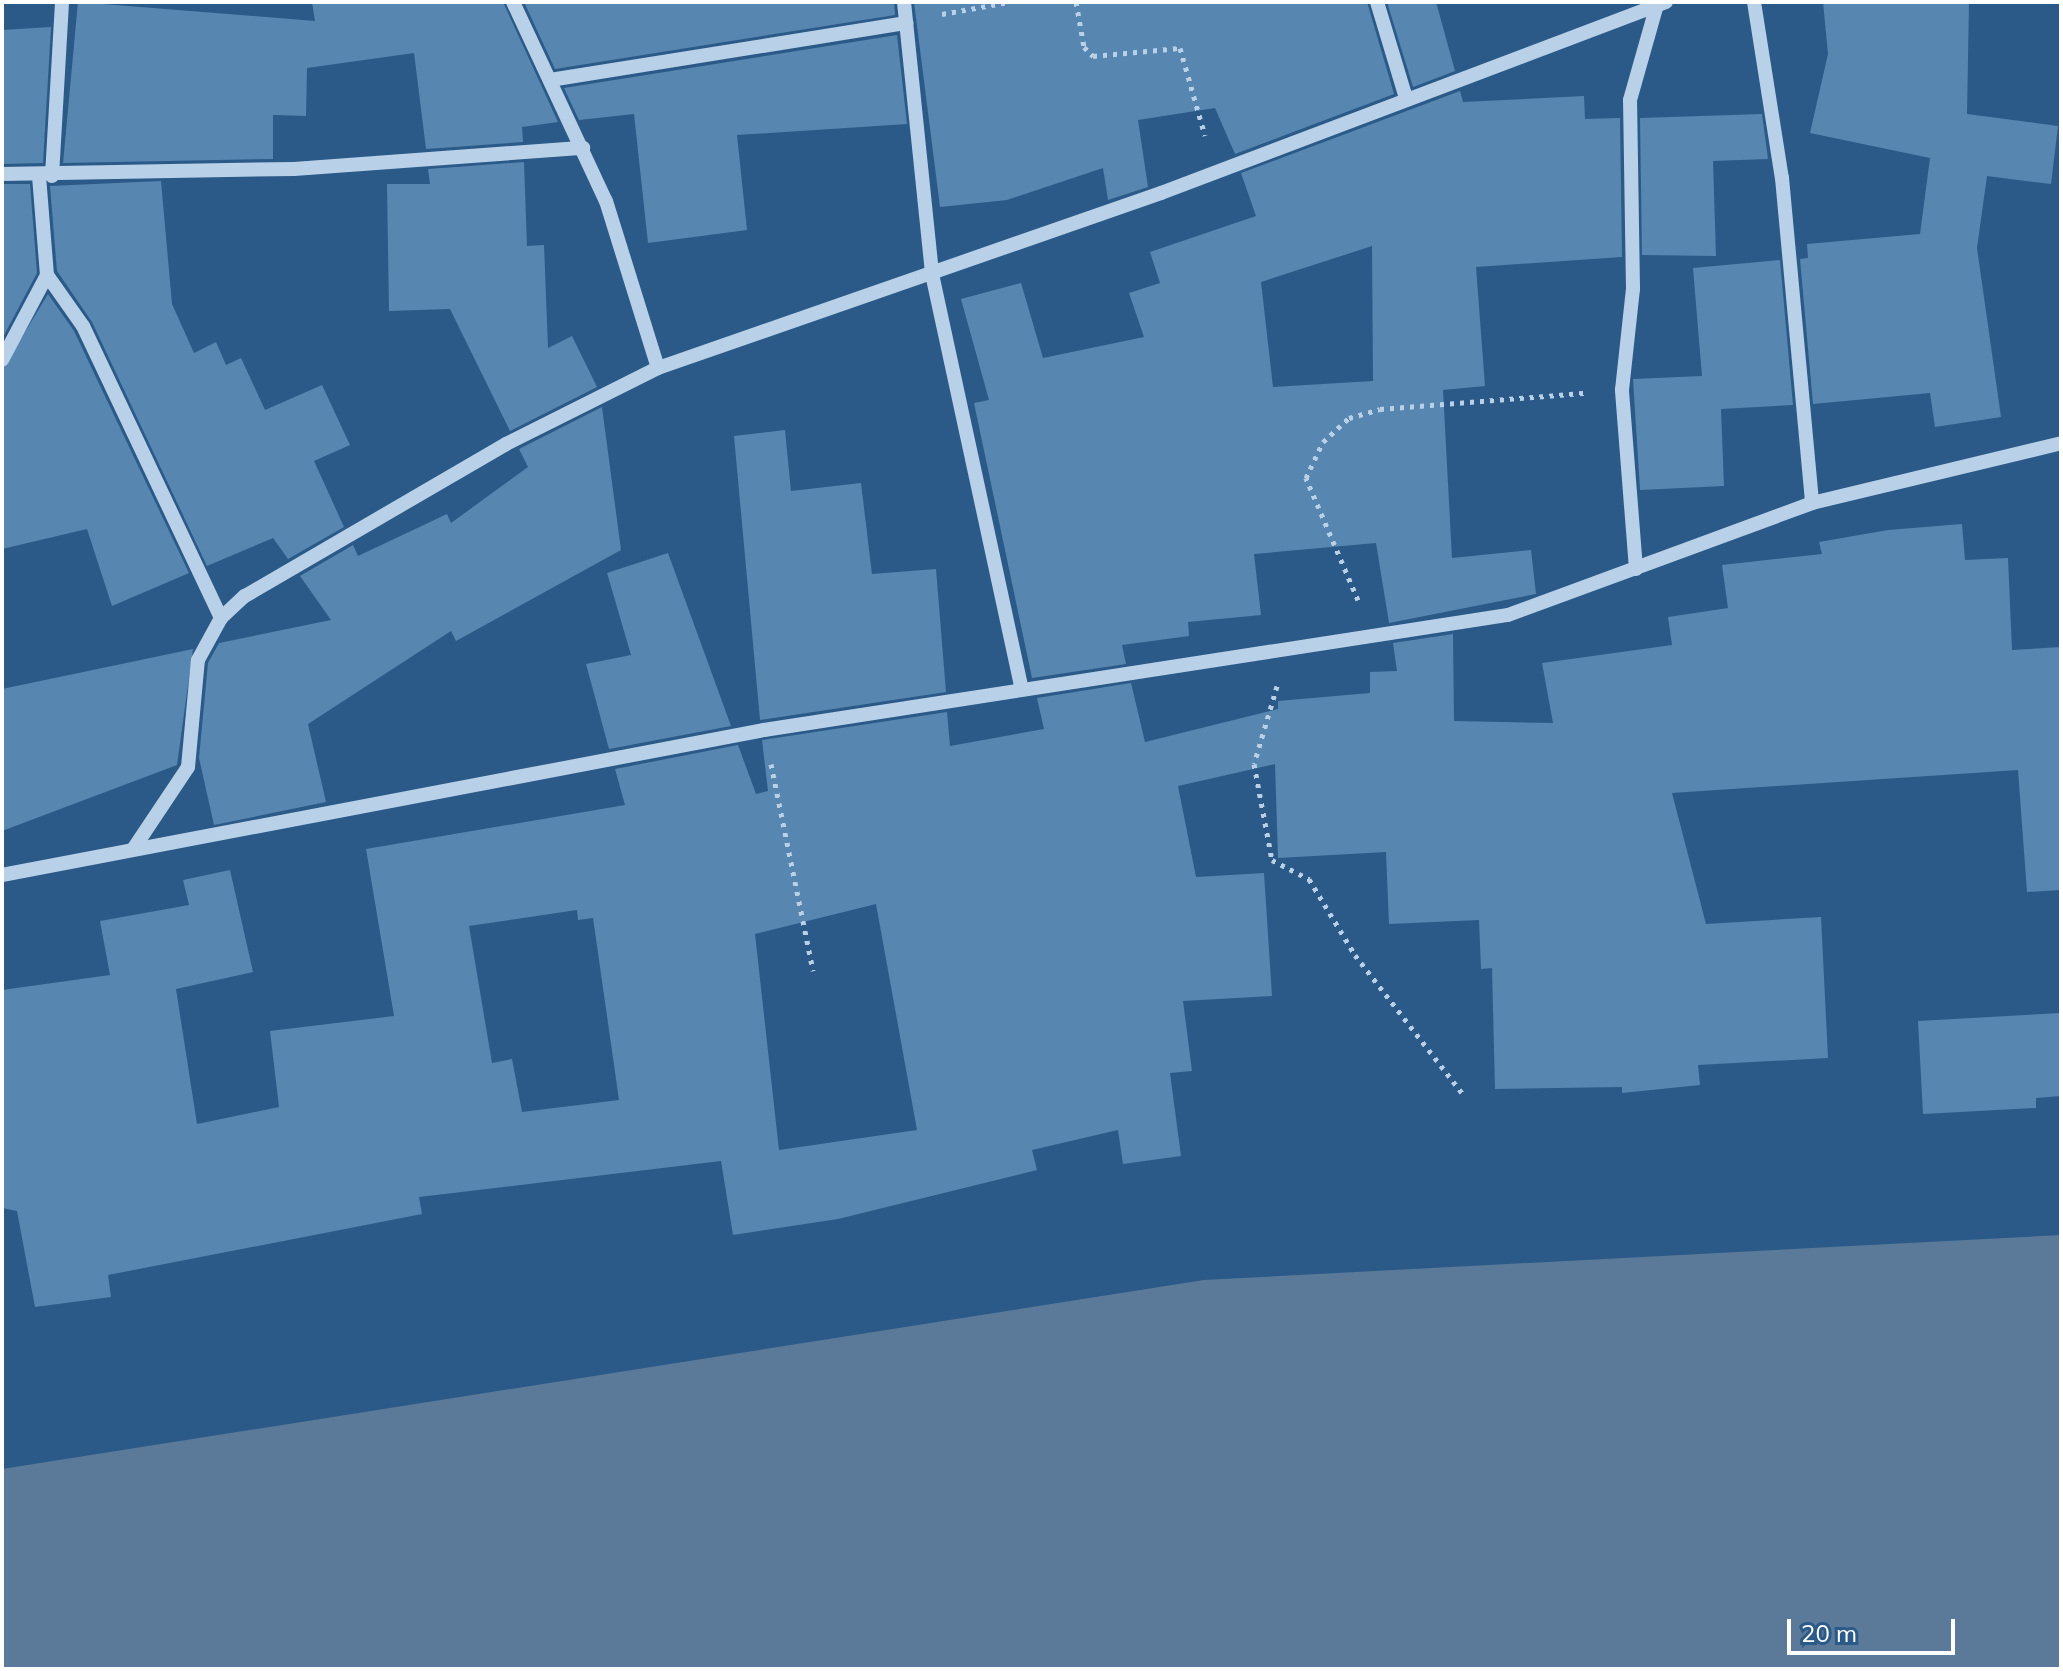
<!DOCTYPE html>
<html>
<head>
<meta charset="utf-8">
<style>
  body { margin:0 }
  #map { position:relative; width:2063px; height:1671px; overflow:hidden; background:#2b5a88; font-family:Mulish,sans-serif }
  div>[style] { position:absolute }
  .water>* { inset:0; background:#5b7a99 }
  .building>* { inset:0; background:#5786b1 }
  .path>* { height:5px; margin-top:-2.5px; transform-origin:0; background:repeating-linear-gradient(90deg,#b8d1e8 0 4px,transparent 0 10px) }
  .minor>* { height:14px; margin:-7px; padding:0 7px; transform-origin:7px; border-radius:7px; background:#b8d1e8 }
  span { translate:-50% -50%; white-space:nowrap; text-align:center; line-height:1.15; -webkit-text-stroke:7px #2b5a88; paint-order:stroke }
  .frame { position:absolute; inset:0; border:4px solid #fff; pointer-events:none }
  .scale { position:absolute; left:1787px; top:1619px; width:168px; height:36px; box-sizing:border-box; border:4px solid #fff; border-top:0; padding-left:10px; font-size:24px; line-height:28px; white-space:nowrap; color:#fff; -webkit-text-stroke:6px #2b5a88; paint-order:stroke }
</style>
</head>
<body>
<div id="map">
  <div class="water">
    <div style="clip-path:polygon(2061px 1235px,2061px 1669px,2px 1669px,2px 1469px,1204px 1280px)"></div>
  </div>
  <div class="building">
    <div style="clip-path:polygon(78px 2px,315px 21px,312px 2px,503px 2px,558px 122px,522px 127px,523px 142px,426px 149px,414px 53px,307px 68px,306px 116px,273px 115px,273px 159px,63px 163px)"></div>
    <div style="clip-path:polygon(524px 2px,894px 2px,895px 15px,555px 69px)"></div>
    <div style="clip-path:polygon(914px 2px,1367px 2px,1394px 94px,1235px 154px,1215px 108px,1138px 120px,1148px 187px,1108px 200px,1103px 168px,1007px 200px,940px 207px)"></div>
    <div style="clip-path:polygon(1387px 2px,1436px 2px,1455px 71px,1413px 87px)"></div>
    <div style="clip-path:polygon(1823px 2px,1969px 2px,1967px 114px,2058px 126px,2051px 184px,1987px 176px,1977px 248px,2001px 417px,1935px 427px,1930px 393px,1813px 404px,1800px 259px,1808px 258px,1807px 244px,1920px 234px,1930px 158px,1810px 133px,1828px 54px)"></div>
    <div style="clip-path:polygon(51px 27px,43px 163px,2px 164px,2px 30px)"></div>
    <div style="clip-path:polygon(897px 35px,907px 124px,737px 135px,747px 230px,648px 243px,634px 114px,579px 120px,564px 88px)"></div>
    <div style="clip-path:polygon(evenodd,1460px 91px,1463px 102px,1584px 96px,1585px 119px,1620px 118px,1622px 257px,1476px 267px,1485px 386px,1443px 390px,1452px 558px,1531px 550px,1536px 594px,1389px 623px,1376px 543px,1254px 554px,1261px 615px,1188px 622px,1189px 636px,1122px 645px,1126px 664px,1032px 678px,974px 403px,989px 400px,961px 299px,1021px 283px,1043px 358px,1144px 337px,1129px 293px,1160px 283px,1150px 252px,1256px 216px,1241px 173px,1460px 91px,1372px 246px,1373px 381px,1273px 387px,1261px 282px,1372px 246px)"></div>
    <div style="clip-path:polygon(1762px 114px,1768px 159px,1713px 161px,1716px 256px,1642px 255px,1640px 118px)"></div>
    <div style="clip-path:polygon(524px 162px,527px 246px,544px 245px,548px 348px,572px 336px,597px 387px,510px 431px,450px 309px,389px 311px,387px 184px,430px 184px,428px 169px)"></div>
    <div style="clip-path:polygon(161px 181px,172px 304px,194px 353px,216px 342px,226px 365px,241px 358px,265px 410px,322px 385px,350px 445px,314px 461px,344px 527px,288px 559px,273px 538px,207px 566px,92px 322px,57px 271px,50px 186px)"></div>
    <div style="clip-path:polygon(2px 184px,30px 184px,37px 273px,2px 339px)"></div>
    <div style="clip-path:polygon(1780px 260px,1793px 405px,1721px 409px,1724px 486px,1640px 490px,1633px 379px,1702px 376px,1693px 268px)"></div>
    <div style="clip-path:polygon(48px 294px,74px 331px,189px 573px,112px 606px,87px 529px,2px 549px,2px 370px)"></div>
    <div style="clip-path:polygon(602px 407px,621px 550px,456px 641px,451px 631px,308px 724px,326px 802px,214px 825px,199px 758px,208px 663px,219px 643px,331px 620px,300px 576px,353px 545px,358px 556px,447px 514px,451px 523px,528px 467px,519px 449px)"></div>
    <div style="clip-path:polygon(785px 430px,791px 491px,861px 483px,872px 574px,936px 569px,946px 692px,760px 720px,734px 436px)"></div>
    <div style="clip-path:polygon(evenodd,1962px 524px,1965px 560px,2008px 558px,2012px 650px,2061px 647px,2061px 890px,2027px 892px,2018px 770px,1672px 793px,1706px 924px,1821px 917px,1828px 1058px,1698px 1065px,1700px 1085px,1622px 1093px,1622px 1087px,1495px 1089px,1492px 968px,1481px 969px,1479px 920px,1389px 924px,1386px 852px,1278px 858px,1275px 764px,1178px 786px,1196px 877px,1264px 873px,1272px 996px,1183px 1001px,1192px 1071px,1170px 1073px,1181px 1156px,1123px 1164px,1118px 1130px,1032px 1150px,1037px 1170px,838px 1219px,733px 1235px,721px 1161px,419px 1197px,422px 1214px,108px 1275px,111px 1297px,35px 1307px,17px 1211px,2px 1208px,2px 990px,110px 975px,100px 921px,189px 905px,183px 880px,230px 870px,253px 972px,176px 989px,197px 1124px,279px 1107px,270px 1031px,394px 1016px,366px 849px,625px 805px,615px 769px,738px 745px,756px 794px,768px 791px,762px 740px,947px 712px,950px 746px,1044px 729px,1037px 698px,1131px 683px,1145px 742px,1278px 709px,1278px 701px,1370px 693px,1370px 672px,1397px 671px,1393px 643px,1453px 634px,1454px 721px,1553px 723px,1542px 663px,1672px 645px,1668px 617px,1728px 608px,1722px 565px,1822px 554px,1819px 542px,1888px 530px,1962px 524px,876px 904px,917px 1130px,779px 1150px,755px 934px,876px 904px,1962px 524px,577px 910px,578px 920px,593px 918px,619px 1100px,522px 1112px,512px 1059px,492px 1063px,469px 926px,577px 910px)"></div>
    <div style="clip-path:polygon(668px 553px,731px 726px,609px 749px,586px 664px,631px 655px,607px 573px)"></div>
    <div style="clip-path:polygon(193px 649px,177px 765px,2px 831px,2px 689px)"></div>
    <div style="clip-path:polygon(2061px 1013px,2061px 1096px,2036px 1098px,2036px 1108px,1923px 1114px,1918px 1021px)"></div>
  </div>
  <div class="path">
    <div style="left:1076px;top:2px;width:46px;rotate:79.9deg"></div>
    <div style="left:1084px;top:47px;width:13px;rotate:45deg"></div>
    <div style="left:1093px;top:56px;width:87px;rotate:-5.3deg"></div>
    <div style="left:1180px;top:48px;width:91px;rotate:74.1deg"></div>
    <div style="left:942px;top:14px;width:68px;rotate:-10.2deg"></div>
    <div style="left:1358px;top:600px;width:133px;rotate:-113.1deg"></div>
    <div style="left:1306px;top:478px;width:40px;rotate:-65deg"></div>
    <div style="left:1323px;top:442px;width:35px;rotate:-43deg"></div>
    <div style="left:1349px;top:418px;width:32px;rotate:-16deg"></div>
    <div style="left:1380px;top:409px;width:206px;rotate:-4.5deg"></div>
    <div style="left:1277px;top:686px;width:81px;rotate:106.4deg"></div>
    <div style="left:1254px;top:764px;width:98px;rotate:79.4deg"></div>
    <div style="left:1272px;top:860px;width:42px;rotate:27.2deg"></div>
    <div style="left:1309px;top:879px;width:89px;rotate:58.8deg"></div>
    <div style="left:1355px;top:955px;width:175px;rotate:52.2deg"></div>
    <div style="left:771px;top:764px;width:211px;rotate:78.5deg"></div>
  </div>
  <div class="minor">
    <div style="left:513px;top:2px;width:220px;rotate:65deg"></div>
    <div style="left:606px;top:201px;width:175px;rotate:72.7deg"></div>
    <div style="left:904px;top:2px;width:273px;rotate:84.1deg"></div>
    <div style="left:932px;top:274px;width:422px;rotate:77.8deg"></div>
    <div style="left:1377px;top:2px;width:97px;rotate:73.2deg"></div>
    <div style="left:1754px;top:2px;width:178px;rotate:81deg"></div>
    <div style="left:1782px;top:178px;width:326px;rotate:84.7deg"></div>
    <div style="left:550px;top:80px;width:361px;rotate:-9.1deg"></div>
    <div style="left:2px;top:174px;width:292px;rotate:-1deg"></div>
    <div style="left:294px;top:169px;width:290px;rotate:-4.2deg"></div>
    <div style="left:39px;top:176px;width:99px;rotate:85.4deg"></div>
    <div style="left:47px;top:275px;width:62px;rotate:54.8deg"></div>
    <div style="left:83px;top:326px;width:323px;rotate:64.7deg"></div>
    <div style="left:52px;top:176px;width:174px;rotate:-86.7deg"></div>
    <div style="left:2px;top:360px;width:96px;rotate:-62.1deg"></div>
    <div style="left:1636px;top:569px;width:180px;rotate:-94.5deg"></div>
    <div style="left:1622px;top:390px;width:102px;rotate:-83.8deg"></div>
    <div style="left:1633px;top:289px;width:189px;rotate:-90.9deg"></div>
    <div style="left:1630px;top:100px;width:96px;rotate:-74.2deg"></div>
    <div style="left:134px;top:848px;width:97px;rotate:-56.3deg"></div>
    <div style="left:188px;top:767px;width:107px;rotate:-84.7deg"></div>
    <div style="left:198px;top:660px;width:48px;rotate:-61.3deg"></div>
    <div style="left:221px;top:618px;width:33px;rotate:-43deg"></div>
    <div style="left:245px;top:596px;width:302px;rotate:-30.2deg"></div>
    <div style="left:506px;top:444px;width:170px;rotate:-26.6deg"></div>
    <div style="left:658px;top:368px;width:533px;rotate:-19.18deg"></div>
    <div style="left:1161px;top:193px;width:540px;rotate:-20.72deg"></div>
    <div style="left:2px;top:875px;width:776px;rotate:-10.77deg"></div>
    <div style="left:764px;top:730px;width:753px;rotate:-8.79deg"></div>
    <div style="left:1508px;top:615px;width:324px;rotate:-20.2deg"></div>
    <div style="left:1812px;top:503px;width:256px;rotate:-13.5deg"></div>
  </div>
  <div class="frame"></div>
  <div class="scale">20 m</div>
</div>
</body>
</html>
